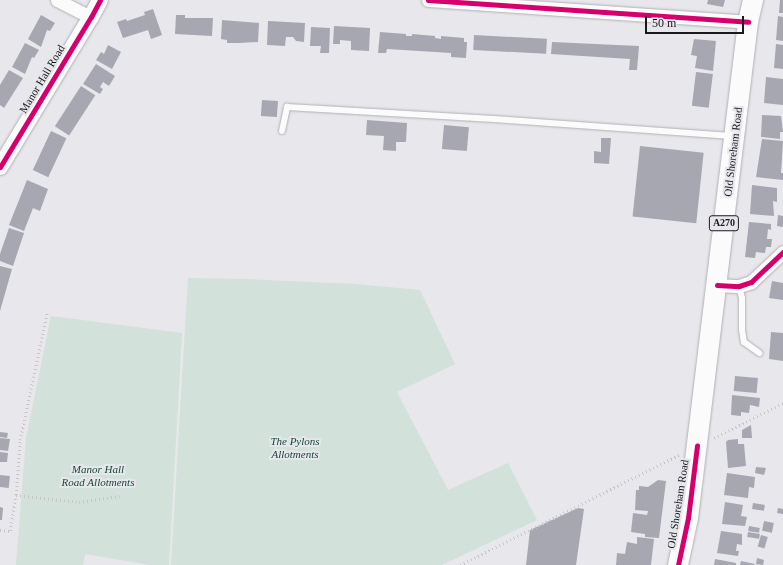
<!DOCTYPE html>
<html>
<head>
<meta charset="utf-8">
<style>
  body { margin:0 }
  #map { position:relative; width:783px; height:565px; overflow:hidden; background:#e7e7ec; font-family:"Times New Roman",serif }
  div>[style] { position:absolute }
  .green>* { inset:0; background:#d2e1d9 }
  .building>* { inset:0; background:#a7a7b1; transform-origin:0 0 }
  .path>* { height:2.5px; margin-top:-1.25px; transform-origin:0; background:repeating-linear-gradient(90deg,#c6c6c7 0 1px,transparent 0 4px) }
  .roads { filter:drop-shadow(0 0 1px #b1b1b4) drop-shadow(0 0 1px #b1b1b4) }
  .service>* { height:6px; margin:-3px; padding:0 3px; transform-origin:3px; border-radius:3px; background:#fbfbfc }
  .minor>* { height:13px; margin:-6.5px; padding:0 6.5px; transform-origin:6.5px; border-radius:6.5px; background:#fbfbfc }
  .tertiary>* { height:16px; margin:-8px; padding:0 8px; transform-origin:8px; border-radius:8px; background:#fbfbfc }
  .primary>* { height:20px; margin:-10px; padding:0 10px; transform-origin:10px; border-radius:10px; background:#fbfbfc }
  .cycleway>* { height:5px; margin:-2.5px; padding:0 2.5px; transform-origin:2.5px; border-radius:2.5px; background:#d6006c }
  span { translate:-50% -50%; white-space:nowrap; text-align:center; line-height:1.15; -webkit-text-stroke:4px #e6e6ed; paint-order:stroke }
  .shield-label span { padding:1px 3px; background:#e6e6ed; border:1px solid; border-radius:3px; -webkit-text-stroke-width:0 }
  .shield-label { font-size:10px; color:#19191b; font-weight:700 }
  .street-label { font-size:11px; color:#19191b }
  .park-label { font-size:11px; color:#174b2e; font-style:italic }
  .scale { position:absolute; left:645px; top:16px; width:99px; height:18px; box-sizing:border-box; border:2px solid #19191b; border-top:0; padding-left:5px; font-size:12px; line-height:14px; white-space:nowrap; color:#19191b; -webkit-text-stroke:3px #e6e6ed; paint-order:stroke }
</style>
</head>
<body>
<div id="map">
  <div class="green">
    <div style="clip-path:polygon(188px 278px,244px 279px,355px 284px,420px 290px,455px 364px,397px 392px,448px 490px,508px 463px,537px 520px,442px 565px,171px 565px)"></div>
    <div style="clip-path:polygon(51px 316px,182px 333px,169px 565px,150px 565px,85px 554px,83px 565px,16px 565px,26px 438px)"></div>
  </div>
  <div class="building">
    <div style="clip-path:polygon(708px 0,725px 0,723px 7px,707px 4px)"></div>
    <div style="clip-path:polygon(780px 0,783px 0,783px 13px,779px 13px)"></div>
    <div style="clip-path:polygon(153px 9px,162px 35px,151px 39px,148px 30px,123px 38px,117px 22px,126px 19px,127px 21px,145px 15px,144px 12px)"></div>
    <div style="clip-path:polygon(41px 15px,55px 23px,50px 31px,47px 30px,41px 47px,28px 39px)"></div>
    <div style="clip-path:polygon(176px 15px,185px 15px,185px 18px,213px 18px,212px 36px,175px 34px)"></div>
    <div style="clip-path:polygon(778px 16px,783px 17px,783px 41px,776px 40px)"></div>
    <div style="clip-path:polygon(222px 20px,259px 23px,258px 42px,239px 43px,227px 43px,227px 40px,221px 39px)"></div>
    <div style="clip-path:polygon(268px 21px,305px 23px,304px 42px,296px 41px,293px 37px,286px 37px,285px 46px,267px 45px)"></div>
    <div style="clip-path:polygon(334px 26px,370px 28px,369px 51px,351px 50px,351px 41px,340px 40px,340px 44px,333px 44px)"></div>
    <div style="clip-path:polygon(311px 27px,330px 28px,329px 53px,320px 53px,321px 46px,310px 46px)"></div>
    <div style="clip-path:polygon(380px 32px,406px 34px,406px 36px,412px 36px,412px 34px,435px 36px,435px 38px,441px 39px,441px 36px,464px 38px,464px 42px,467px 42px,466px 58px,451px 57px,451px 53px,387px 49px,386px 53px,378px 53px)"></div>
    <div style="left:474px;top:35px;width:73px;height:15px;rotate:3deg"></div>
    <div style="clip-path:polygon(694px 39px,716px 41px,713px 71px,695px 68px,697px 56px,691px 55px)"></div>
    <div style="clip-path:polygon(552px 42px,639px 46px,637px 70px,629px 70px,630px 59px,551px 54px)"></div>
    <div style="clip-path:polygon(25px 43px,39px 50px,34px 58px,32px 57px,25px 74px,12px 67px)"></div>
    <div style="clip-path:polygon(776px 44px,783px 45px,783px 69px,774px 68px)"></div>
    <div style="clip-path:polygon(108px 45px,121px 52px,112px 69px,96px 60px,101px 52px,104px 54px)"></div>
    <div style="clip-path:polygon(96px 64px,115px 76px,109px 86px,103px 82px,100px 87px,103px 89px,100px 94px,83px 84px)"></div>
    <div style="clip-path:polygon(9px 70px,23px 78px,4px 108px,0 105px,0 85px)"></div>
    <div style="left:696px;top:72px;width:17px;height:34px;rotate:7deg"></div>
    <div style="clip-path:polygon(766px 77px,783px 79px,783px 105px,764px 103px)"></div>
    <div style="left:81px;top:86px;width:17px;height:48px;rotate:33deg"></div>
    <div style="left:262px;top:100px;width:16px;height:16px;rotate:4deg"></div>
    <div style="clip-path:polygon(762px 115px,781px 116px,783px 132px,780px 132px,780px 139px,761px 137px)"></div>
    <div style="clip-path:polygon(367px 120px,407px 123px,406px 142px,396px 142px,396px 151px,383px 150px,384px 136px,366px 135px)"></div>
    <div style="left:444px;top:125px;width:25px;height:24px;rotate:5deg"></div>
    <div style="left:51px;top:131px;width:17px;height:43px;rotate:25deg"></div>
    <div style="clip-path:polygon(601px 138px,611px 138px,609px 164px,594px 163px,594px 151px,601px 152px)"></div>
    <div style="clip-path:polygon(762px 139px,783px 141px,781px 173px,783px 173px,783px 180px,756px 177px)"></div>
    <div style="left:640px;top:146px;width:64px;height:71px;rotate:6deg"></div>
    <div style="clip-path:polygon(27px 180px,48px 189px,40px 211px,33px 208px,24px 231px,9px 225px)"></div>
    <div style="clip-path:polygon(752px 185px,777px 188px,777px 202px,773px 201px,774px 216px,750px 214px)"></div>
    <div style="clip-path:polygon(778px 215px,783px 216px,783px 227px,777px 226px)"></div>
    <div style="clip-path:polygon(749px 222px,771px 224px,771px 230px,768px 229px,767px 239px,772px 239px,771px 247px,766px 247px,765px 253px,756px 252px,755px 258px,745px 257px)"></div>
    <div style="clip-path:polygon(9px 228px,24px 233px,13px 266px,0 261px,0 254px)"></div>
    <div style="clip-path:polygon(0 266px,12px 269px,0 311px)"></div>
    <div style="clip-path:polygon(772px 281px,783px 283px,783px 300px,769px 298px)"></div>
    <div style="clip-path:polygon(771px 332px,783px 333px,783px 361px,769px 359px)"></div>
    <div style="left:735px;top:376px;width:23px;height:15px;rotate:5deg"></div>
    <div style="clip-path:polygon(732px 395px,760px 398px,759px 407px,750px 405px,749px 413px,741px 412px,741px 416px,731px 415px)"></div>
    <div style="clip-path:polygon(751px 425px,752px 438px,742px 438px,742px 430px)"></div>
    <div style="clip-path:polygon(0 432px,8px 433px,7px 438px,0 437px)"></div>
    <div style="clip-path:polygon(0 438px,10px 439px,8px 451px,0 450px)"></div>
    <div style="clip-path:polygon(738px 439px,738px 444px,744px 444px,746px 466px,728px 468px,726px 442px,728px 440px)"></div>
    <div style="clip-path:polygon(0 452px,8px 453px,7px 462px,0 462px)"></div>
    <div style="clip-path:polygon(756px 467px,766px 468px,764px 475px,755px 473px)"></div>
    <div style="clip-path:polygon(727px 473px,755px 477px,754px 488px,749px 487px,748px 498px,724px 495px)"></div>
    <div style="left:0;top:475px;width:10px;height:12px;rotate:6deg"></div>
    <div style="clip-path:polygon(658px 480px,666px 481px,659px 538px,645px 537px,645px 534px,631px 532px,633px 513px,647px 515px,648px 511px,635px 510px,636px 490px,639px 490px,639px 486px,648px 487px)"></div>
    <div style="clip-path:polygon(725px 502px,743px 505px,741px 516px,747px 517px,745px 526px,722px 524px)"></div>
    <div style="left:753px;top:503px;width:12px;height:6px;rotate:9deg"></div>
    <div style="clip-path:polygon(0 507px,3px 508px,2px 520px,0 520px)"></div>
    <div style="clip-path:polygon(578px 508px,584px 509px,576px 565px,526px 565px,530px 530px)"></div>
    <div style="clip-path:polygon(778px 508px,783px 509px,783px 514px,777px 513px)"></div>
    <div style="left:764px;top:521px;width:10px;height:10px;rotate:11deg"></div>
    <div style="left:749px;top:526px;width:11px;height:5px;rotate:10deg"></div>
    <div style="clip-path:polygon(721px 531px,742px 534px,742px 545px,737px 544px,736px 551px,739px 551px,738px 556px,717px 553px)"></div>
    <div style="left:748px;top:532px;width:12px;height:5px;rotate:9deg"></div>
    <div style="left:761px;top:535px;width:7px;height:12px;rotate:16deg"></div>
    <div style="clip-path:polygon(637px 537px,654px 539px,651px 565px,616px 565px,617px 553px,625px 554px,627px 542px,637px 544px)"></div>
    <div style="clip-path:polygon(757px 558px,764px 560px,763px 565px,756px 564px)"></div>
    <div style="clip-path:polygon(715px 559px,736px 563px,736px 565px,714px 565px)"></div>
    <div style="clip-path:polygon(741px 561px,755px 564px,754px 565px,740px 565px)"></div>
  </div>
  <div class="path">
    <div style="left:714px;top:438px;width:77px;rotate:-26.9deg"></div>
    <div style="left:16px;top:495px;width:63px;rotate:6.3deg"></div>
    <div style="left:79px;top:502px;width:41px;rotate:-8.3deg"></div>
    <div style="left:0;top:530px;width:10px;rotate:6deg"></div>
    <div style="left:10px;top:531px;width:36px;rotate:-81deg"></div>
    <div style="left:16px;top:495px;width:55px;rotate:-85.8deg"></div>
    <div style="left:20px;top:440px;width:130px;rotate:-78deg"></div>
    <div style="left:460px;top:565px;width:245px;rotate:-26.7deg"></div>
  </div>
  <div class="roads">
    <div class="service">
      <div style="left:282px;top:131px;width:25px;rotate:-78deg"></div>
      <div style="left:287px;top:107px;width:207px;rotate:3.3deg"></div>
      <div style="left:494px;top:119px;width:238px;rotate:4.1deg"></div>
      <div style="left:739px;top:286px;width:12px;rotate:76deg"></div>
      <div style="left:742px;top:298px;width:32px;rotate:90deg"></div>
      <div style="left:742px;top:330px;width:12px;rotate:81deg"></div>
      <div style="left:744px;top:342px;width:19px;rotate:36deg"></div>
    </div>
    <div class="minor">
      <div style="left:57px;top:0;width:38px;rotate:27deg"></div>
      <div style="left:428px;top:0;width:321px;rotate:3.9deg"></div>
      <div style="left:717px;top:285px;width:22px;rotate:3deg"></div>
      <div style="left:739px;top:286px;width:13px;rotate:-18deg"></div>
      <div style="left:751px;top:282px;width:44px;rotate:-43.2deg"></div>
    </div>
    <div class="tertiary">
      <div style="left:0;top:167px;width:175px;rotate:-58.8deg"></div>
      <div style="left:91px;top:17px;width:19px;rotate:-62deg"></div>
    </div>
    <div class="primary">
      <div style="left:678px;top:565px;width:48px;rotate:-78deg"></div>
      <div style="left:688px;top:518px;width:500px;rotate:-83.1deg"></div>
      <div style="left:748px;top:22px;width:23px;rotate:-77deg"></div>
    </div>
  </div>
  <div class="cycleway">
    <div style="left:428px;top:0;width:321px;rotate:3.9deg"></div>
    <div style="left:0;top:167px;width:175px;rotate:-58.8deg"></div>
    <div style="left:91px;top:17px;width:19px;rotate:-62deg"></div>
    <div style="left:717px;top:285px;width:22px;rotate:3deg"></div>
    <div style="left:739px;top:286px;width:13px;rotate:-18deg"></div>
    <div style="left:751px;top:282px;width:44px;rotate:-43.2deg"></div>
    <div style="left:678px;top:565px;width:48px;rotate:-78deg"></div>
    <div style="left:688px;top:518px;width:73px;rotate:-82.9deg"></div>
  </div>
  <div class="shield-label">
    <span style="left:724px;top:223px">A270</span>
  </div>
  <div class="street-label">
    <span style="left:42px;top:79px;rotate:-59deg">Manor Hall Road</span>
    <span style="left:733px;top:152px;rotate:-83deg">Old Shoreham Road</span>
    <span style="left:678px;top:504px;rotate:-81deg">Old Shoreham Road</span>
  </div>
  <div class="park-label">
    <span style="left:295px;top:448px">The Pylons<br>Allotments</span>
    <span style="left:98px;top:476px">Manor Hall<br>Road Allotments</span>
  </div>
  <div class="scale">50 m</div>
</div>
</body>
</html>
